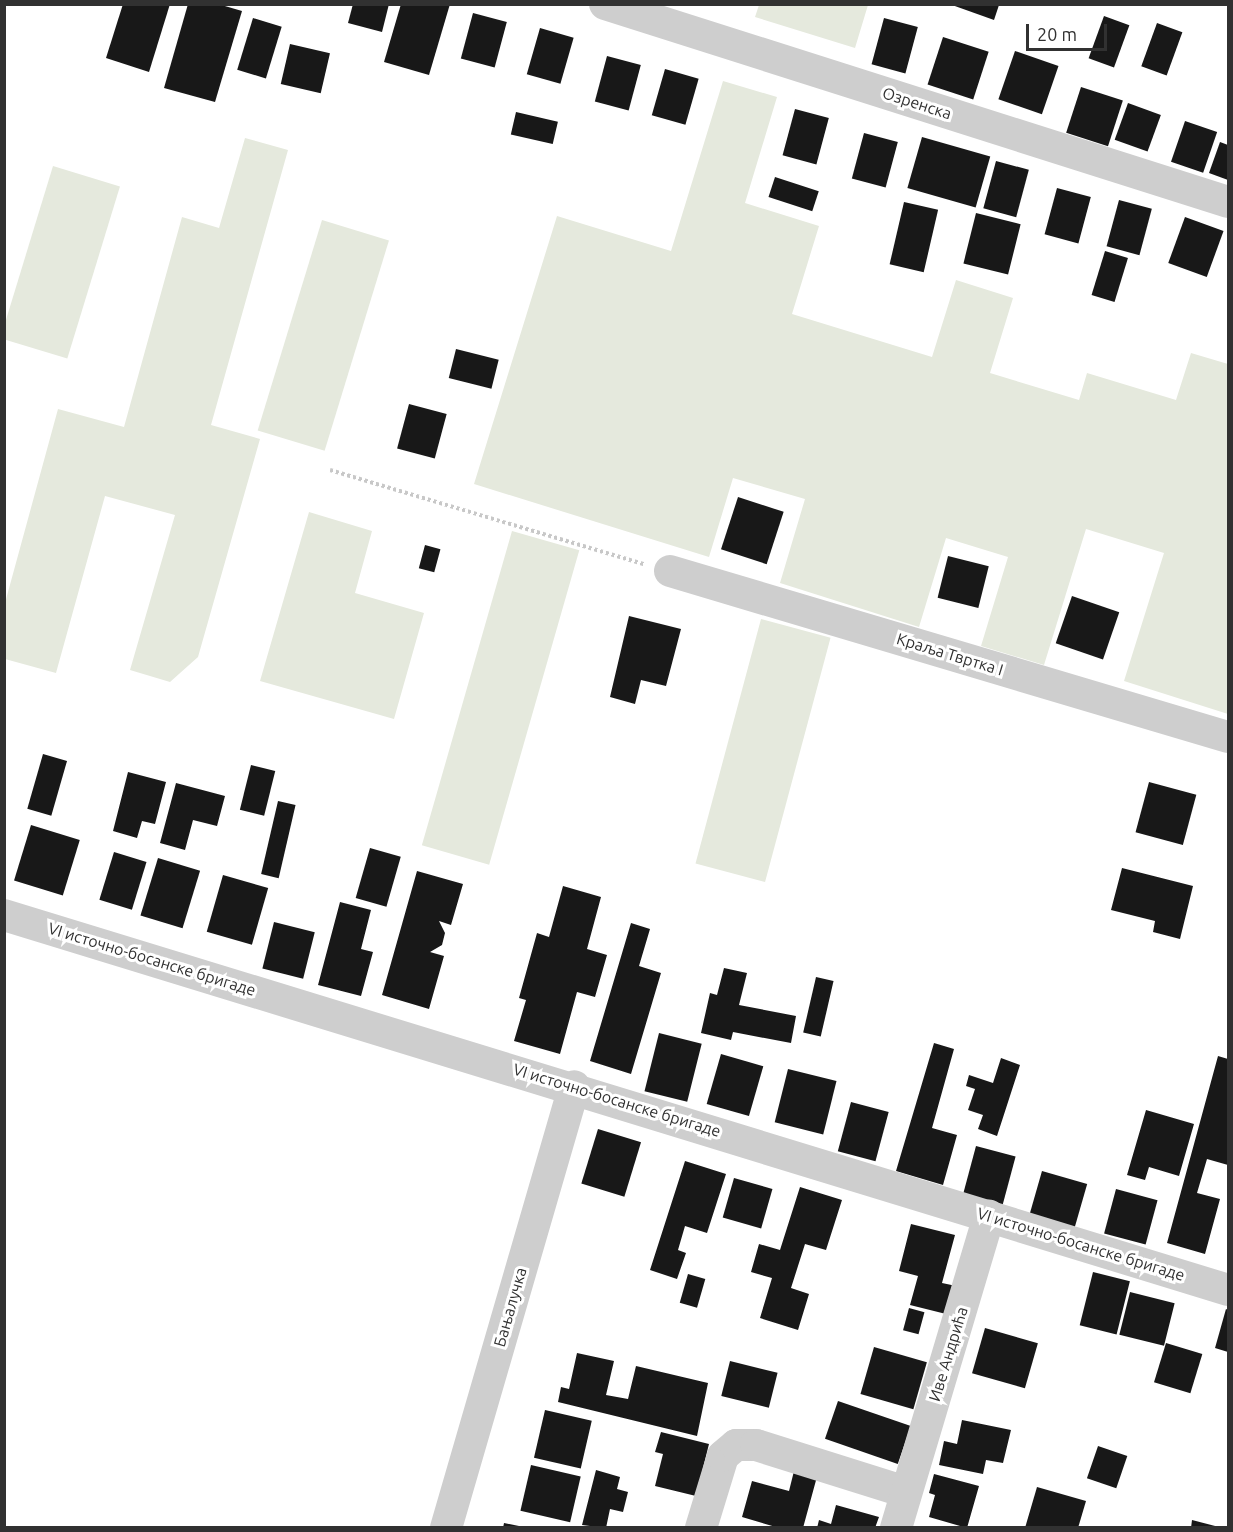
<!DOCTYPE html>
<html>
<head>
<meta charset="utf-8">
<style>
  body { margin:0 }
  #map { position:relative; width:1233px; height:1532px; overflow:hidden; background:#fff; font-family:Ubuntu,sans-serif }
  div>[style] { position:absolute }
  .green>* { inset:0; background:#e5e9dd; transform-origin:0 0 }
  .building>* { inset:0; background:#181818; transform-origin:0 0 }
  .path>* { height:4px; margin-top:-2px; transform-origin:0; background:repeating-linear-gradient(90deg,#c8c8c8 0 3px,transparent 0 6px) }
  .minor>* { height:32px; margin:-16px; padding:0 16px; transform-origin:16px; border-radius:16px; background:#cecece }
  span { translate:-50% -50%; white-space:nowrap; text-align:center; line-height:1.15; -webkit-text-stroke:6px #fff; paint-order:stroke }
  .street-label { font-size:16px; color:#313131 }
  .frame { position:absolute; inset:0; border:6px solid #313131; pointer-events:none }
  .scale { position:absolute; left:1026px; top:24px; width:81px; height:27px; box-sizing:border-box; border:3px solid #313131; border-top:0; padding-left:8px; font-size:18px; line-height:21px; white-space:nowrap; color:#313131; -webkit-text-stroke:4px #fff; paint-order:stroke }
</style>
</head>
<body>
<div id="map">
  <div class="green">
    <div style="clip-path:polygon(759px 5px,759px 4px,868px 5px,855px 48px,755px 17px)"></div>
    <div style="clip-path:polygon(723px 81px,777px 97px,745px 203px,819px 226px,792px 314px,932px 357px,956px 280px,1013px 298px,990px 373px,1079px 400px,1087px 373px,1176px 400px,1191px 353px,1228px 364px,1228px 714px,1124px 681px,1164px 553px,1086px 529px,1044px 665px,981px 646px,1008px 557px,946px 538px,919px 627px,780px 583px,805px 499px,733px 478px,709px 557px,474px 484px,557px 216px,671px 251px)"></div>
    <div style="clip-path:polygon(245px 138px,288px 150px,211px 425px,260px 439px,198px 657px,170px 682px,130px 670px,175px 515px,105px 496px,56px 673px,5px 659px,5px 603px,58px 409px,124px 427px,182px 217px,219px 228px)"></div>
    <div style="left:53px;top:166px;width:70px;height:180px;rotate:17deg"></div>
    <div style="left:322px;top:220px;width:70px;height:220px;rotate:17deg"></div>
    <div style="clip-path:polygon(309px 512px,372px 531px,355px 593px,424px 613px,394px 719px,260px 681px)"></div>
    <div style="left:512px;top:531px;width:70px;height:327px;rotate:16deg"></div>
    <div style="left:761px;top:619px;width:72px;height:253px;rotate:15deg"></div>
  </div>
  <div class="building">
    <div style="clip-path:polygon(123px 4px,170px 4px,149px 72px,106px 58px)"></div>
    <div style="clip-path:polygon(188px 4px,218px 4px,242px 11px,215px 102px,164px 88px)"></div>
    <div style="clip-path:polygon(353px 4px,389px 4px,382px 32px,348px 23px)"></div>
    <div style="clip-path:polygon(401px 4px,450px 4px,429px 75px,384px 62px)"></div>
    <div style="clip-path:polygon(952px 5px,999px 5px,994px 20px)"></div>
    <div style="left:473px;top:13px;width:35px;height:47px;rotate:15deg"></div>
    <div style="left:1104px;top:16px;width:27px;height:45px;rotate:20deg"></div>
    <div style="left:253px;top:18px;width:30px;height:54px;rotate:17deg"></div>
    <div style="left:884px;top:18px;width:35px;height:48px;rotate:15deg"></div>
    <div style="left:1157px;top:23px;width:27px;height:46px;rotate:20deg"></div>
    <div style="left:540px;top:28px;width:35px;height:48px;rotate:16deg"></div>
    <div style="left:943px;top:37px;width:48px;height:50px;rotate:18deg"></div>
    <div style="left:290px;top:44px;width:41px;height:41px;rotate:13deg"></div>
    <div style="left:1015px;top:51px;width:46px;height:51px;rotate:19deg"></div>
    <div style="left:607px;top:56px;width:35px;height:47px;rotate:15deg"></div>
    <div style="left:665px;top:69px;width:35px;height:48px;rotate:16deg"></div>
    <div style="left:1081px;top:87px;width:44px;height:48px;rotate:18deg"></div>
    <div style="left:1128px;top:103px;width:35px;height:39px;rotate:20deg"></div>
    <div style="left:795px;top:109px;width:35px;height:48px;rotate:15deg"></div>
    <div style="left:516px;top:112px;width:43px;height:23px;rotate:13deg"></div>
    <div style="left:1185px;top:121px;width:34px;height:43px;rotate:19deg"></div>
    <div style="left:864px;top:133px;width:35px;height:47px;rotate:15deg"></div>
    <div style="left:922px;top:137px;width:71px;height:53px;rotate:16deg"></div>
    <div style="clip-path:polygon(1220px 142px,1228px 145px,1228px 180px,1209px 173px)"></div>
    <div style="left:996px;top:161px;width:34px;height:49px;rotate:15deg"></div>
    <div style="left:775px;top:177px;width:46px;height:21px;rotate:18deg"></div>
    <div style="left:1057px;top:188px;width:35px;height:48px;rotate:15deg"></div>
    <div style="left:1119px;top:200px;width:34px;height:48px;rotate:15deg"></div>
    <div style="left:904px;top:202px;width:35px;height:64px;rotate:13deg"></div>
    <div style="left:976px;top:213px;width:46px;height:52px;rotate:14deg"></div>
    <div style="left:1185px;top:217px;width:41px;height:49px;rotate:20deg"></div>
    <div style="left:1105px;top:251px;width:24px;height:46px;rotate:17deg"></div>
    <div style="left:456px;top:349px;width:44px;height:30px;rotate:14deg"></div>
    <div style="left:409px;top:404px;width:39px;height:46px;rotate:15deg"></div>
    <div style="left:738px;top:497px;width:48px;height:55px;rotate:18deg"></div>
    <div style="left:425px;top:545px;width:16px;height:24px;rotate:15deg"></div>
    <div style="left:948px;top:556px;width:42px;height:43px;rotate:14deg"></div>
    <div style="left:1072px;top:596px;width:50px;height:50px;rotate:19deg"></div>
    <div style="clip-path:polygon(629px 616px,681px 629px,666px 686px,641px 680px,635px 704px,610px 697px)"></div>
    <div style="left:43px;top:754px;width:25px;height:57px;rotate:16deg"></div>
    <div style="left:251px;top:765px;width:25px;height:46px;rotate:14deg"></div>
    <div style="clip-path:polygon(128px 772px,166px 782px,155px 824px,142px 821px,137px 838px,113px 831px)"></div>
    <div style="left:1149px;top:782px;width:49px;height:52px;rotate:15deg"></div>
    <div style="clip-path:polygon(176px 783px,225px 796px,217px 826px,193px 820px,185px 850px,160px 843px)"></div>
    <div style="left:278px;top:801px;width:18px;height:75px;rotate:13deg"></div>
    <div style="left:31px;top:825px;width:51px;height:58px;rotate:17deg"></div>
    <div style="left:370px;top:848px;width:32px;height:52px;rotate:16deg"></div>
    <div style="left:114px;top:852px;width:34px;height:50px;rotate:17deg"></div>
    <div style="left:158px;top:858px;width:44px;height:60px;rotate:17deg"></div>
    <div style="clip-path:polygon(1122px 868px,1193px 886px,1180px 939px,1153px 932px,1155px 921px,1111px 910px)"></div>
    <div style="clip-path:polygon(417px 871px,463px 884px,451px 925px,439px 921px,445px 933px,442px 945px,430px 952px,444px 956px,429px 1009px,382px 995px)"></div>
    <div style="left:223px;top:875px;width:47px;height:59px;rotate:16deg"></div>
    <div style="clip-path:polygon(563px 886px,601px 897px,587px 949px,607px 955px,595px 997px,577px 992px,560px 1054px,514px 1041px,526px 1000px,519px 998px,537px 933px,549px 937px)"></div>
    <div style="clip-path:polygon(340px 902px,371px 910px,361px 949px,373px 952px,361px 996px,318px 985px)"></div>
    <div style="left:274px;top:922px;width:42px;height:48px;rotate:14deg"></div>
    <div style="clip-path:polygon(631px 923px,650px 929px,639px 966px,661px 973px,631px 1074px,590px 1061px)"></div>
    <div style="clip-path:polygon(724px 968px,747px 973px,739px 1005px,796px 1016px,791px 1043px,733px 1032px,731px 1040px,701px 1033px,710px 993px,717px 995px)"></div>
    <div style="left:816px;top:977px;width:18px;height:57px;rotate:13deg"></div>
    <div style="left:659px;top:1033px;width:44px;height:60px;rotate:14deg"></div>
    <div style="clip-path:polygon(934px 1043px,954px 1049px,932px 1128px,957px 1135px,943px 1185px,896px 1171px)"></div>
    <div style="left:721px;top:1054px;width:44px;height:52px;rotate:16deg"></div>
    <div style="clip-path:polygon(1218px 1056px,1228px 1059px,1228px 1165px,1207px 1159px,1197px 1193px,1220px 1199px,1205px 1254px,1167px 1243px)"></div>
    <div style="clip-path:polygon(1001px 1058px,1020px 1065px,997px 1136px,978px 1129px,983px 1115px,968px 1110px,975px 1089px,966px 1086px,969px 1075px,993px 1083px)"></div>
    <div style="left:788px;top:1069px;width:50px;height:55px;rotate:14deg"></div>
    <div style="left:851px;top:1102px;width:39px;height:51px;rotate:15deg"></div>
    <div style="clip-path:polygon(1146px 1110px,1194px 1124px,1179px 1176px,1149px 1167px,1145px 1180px,1127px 1175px)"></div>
    <div style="left:598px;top:1129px;width:45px;height:57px;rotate:17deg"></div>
    <div style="left:976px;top:1146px;width:41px;height:51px;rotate:15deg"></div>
    <div style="clip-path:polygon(685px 1161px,726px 1174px,707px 1233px,685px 1226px,678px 1250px,686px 1253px,677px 1279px,650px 1270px)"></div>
    <div style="left:1042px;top:1171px;width:47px;height:48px;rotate:16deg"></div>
    <div style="left:734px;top:1178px;width:40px;height:41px;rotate:16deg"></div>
    <div style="clip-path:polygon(800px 1187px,842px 1200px,826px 1250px,805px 1244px,791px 1288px,809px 1294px,798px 1330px,760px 1318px,772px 1278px,751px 1272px,759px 1244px,780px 1250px)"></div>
    <div style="left:1116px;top:1189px;width:43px;height:46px;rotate:15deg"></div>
    <div style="clip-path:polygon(911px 1224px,955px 1235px,942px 1283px,961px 1287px,954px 1316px,910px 1305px,918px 1276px,899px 1271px)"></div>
    <div style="left:1093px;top:1272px;width:38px;height:55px;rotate:14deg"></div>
    <div style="left:688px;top:1274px;width:18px;height:30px;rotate:16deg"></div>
    <div style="left:1130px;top:1292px;width:46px;height:44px;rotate:14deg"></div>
    <div style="left:909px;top:1308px;width:16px;height:23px;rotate:15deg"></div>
    <div style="clip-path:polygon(1226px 1309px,1228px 1310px,1228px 1352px,1215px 1348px)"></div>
    <div style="left:985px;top:1328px;width:55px;height:47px;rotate:16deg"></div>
    <div style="left:1166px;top:1343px;width:38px;height:41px;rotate:17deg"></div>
    <div style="left:874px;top:1347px;width:55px;height:49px;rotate:16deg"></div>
    <div style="clip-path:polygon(577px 1353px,614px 1361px,606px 1395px,628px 1399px,636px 1366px,708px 1383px,697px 1436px,558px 1402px,561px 1387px,569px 1389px)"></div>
    <div style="left:730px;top:1361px;width:49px;height:36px;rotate:14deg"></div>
    <div style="left:838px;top:1401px;width:77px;height:40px;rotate:19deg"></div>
    <div style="left:545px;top:1410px;width:48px;height:49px;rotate:13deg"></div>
    <div style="clip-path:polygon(962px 1420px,1011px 1430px,1003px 1463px,986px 1460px,983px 1474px,939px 1465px,944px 1441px,957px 1444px)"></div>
    <div style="clip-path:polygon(661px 1432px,709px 1444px,696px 1496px,655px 1486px,663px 1454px,655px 1452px)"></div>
    <div style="left:1098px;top:1446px;width:31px;height:34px;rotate:19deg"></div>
    <div style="left:531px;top:1465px;width:51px;height:47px;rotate:13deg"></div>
    <div style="clip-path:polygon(795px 1467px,818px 1473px,803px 1528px,779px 1528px,742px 1517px,752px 1481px,789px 1491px)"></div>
    <div style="clip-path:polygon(596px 1470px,620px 1477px,617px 1489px,628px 1492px,623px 1512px,610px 1509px,606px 1528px,582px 1525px)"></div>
    <div style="clip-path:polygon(934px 1474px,979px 1486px,967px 1528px,929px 1517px,935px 1495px,929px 1493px)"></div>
    <div style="clip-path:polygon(1037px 1487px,1086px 1501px,1078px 1528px,1025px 1528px)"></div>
    <div style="clip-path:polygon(836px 1505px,879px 1517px,875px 1528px,817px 1528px,819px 1520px,831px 1524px)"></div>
    <div style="clip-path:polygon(1192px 1520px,1219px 1527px,1219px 1528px,1191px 1528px)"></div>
    <div style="clip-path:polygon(504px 1523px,519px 1526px,519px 1528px,503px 1528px)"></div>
  </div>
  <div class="path">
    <div style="left:330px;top:470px;width:328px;rotate:16.7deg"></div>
  </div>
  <div class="minor">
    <div style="left:605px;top:4px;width:654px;rotate:17.63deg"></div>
    <div style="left:670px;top:571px;width:582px;rotate:16.57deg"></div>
    <div style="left:4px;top:915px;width:1280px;rotate:17.03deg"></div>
    <div style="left:446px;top:1528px;width:460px;rotate:-73.8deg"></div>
    <div style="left:701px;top:1528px;width:75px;rotate:-73deg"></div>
    <div style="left:723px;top:1456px;width:17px;rotate:-40deg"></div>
    <div style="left:736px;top:1445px;width:20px"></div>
    <div style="left:756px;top:1445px;width:157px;rotate:17.4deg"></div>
    <div style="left:896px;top:1528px;width:326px;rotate:-73.4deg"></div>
  </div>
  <div class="street-label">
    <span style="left:917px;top:103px;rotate:18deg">Озренска</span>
    <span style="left:950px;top:654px;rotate:17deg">Краља Твртка I</span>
    <span style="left:152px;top:959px;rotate:17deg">VI источно-босанске бригаде</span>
    <span style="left:617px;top:1100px;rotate:17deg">VI источно-босанске бригаде</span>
    <span style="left:1081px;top:1244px;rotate:17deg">VI источно-босанске бригаде</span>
    <span style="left:510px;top:1307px;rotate:-74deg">Бањалучка</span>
    <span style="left:948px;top:1354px;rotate:-73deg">Иве Андрића</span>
  </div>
  <div class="frame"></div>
  <div class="scale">20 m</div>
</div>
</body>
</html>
